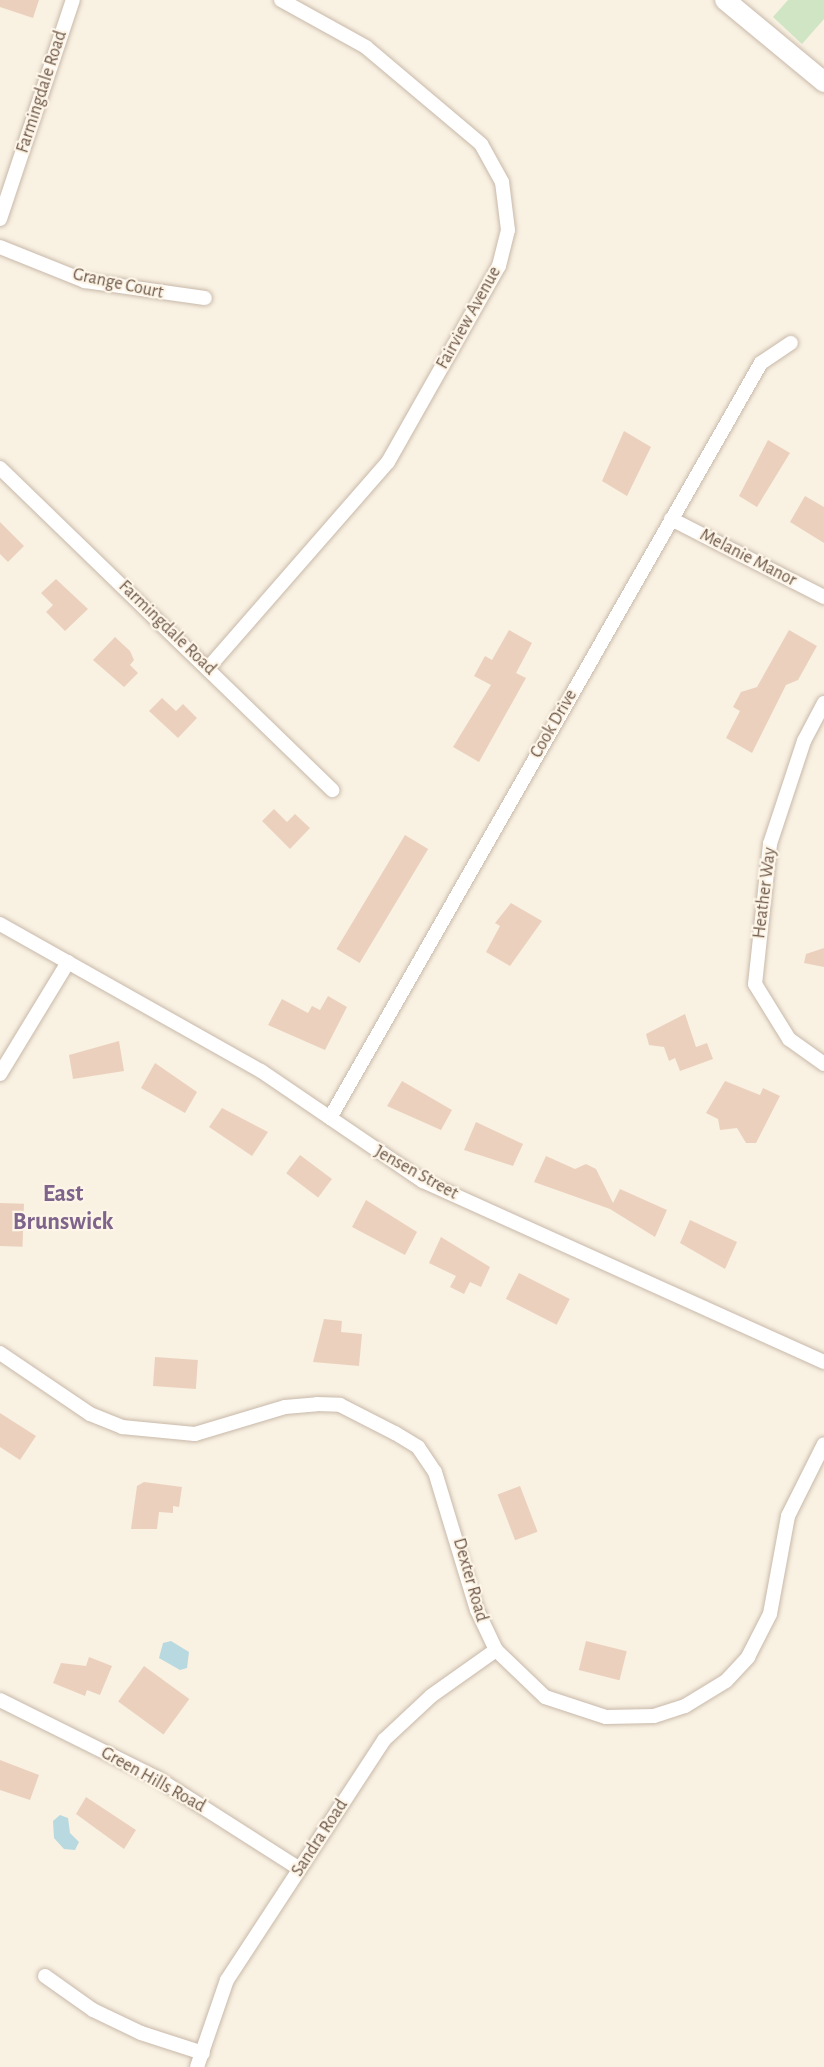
<!DOCTYPE html>
<html>
<head>
<meta charset="utf-8">
<style>
  body { margin:0 }
  #map { position:relative; width:824px; height:2067px; overflow:hidden; background:#f9f1e2; font-family:"Alegreya Sans",sans-serif }
  div>[style] { position:absolute }
  .green>* { inset:0; background:#cfe5c3 }
  .water>* { inset:0; background:#b9d9e0 }
  .building>* { inset:0; background:#ebd1bd; transform-origin:0 0 }
  .roads { filter:drop-shadow(0 0 2px #c8b9aa) drop-shadow(0 0 2px #c8b9aa) }
  .minor>* { height:14px; margin:-7px; padding:0 7px; transform-origin:7px; border-radius:7px; background:#fff }
  .secondary>* { height:20px; margin:-10px; padding:0 10px; transform-origin:10px; border-radius:10px; background:#fff }
  span { translate:-50% -50%; white-space:nowrap; text-align:center; line-height:1.15; -webkit-text-stroke:4.5px #fdf5e7; paint-order:stroke }
  .street-label { font-size:18px; color:#6e594b }
  .district-label { font-size:24px; color:#7e648b; font-weight:700 }
</style>
</head>
<body>
<div id="map">
  <div class="green">
    <div style="clip-path:polygon(788px 0,824px 0,824px 19px,802px 44px,773px 17px)"></div>
  </div>
  <div class="water">
    <div style="clip-path:polygon(171px 1641px,189px 1652px,187px 1668px,180px 1670px,159px 1658px,163px 1643px)"></div>
    <div style="clip-path:polygon(60px 1815px,68px 1818px,70px 1833px,79px 1842px,75px 1850px,64px 1849px,54px 1838px,53px 1821px)"></div>
  </div>
  <div class="building">
    <div style="clip-path:polygon(0 0,39px 0,33px 18px,0 7px)"></div>
    <div style="clip-path:polygon(624px 431px,651px 447px,627px 496px,602px 481px)"></div>
    <div style="clip-path:polygon(768px 440px,790px 453px,757px 507px,739px 496px)"></div>
    <div style="clip-path:polygon(805px 496px,824px 507px,824px 543px,790px 522px)"></div>
    <div style="clip-path:polygon(0 522px,24px 546px,8px 562px,0 554px)"></div>
    <div style="clip-path:polygon(56px 579px,88px 609px,65px 631px,46px 612px,53px 605px,41px 593px)"></div>
    <div style="clip-path:polygon(509px 630px,532px 643px,516px 673px,526px 678px,479px 762px,453px 747px,491px 685px,474px 676px,485px 656px,492px 660px)"></div>
    <div style="clip-path:polygon(789px 630px,817px 646px,798px 680px,786px 685px,752px 753px,726px 738px,740px 711px,733px 707px,741px 692px,757px 687px)"></div>
    <div style="clip-path:polygon(115px 637px,130px 651px,134px 660px,130px 665px,138px 673px,124px 687px,93px 660px)"></div>
    <div style="clip-path:polygon(162px 698px,176px 711px,183px 704px,197px 718px,178px 738px,149px 711px)"></div>
    <div style="clip-path:polygon(274px 809px,287px 822px,295px 814px,310px 828px,290px 849px,262px 821px)"></div>
    <div style="left:405px;top:835px;width:27px;height:133px;rotate:31deg"></div>
    <div style="clip-path:polygon(511px 903px,542px 921px,510px 966px,486px 952px,500px 926px,495px 923px)"></div>
    <div style="clip-path:polygon(824px 948px,824px 967px,804px 963px,806px 954px)"></div>
    <div style="clip-path:polygon(328px 996px,347px 1007px,325px 1050px,268px 1025px,282px 999px,308px 1013px,312px 1006px,320px 1010px)"></div>
    <div style="clip-path:polygon(685px 1014px,696px 1047px,707px 1043px,713px 1059px,680px 1071px,675px 1058px,669px 1061px,664px 1047px,649px 1045px,646px 1034px)"></div>
    <div style="clip-path:polygon(119px 1041px,124px 1071px,73px 1079px,69px 1055px)"></div>
    <div style="clip-path:polygon(155px 1063px,197px 1092px,185px 1113px,141px 1088px)"></div>
    <div style="clip-path:polygon(402px 1081px,452px 1110px,441px 1130px,387px 1106px)"></div>
    <div style="clip-path:polygon(725px 1081px,760px 1095px,763px 1088px,780px 1096px,756px 1143px,746px 1143px,737px 1128px,720px 1130px,718px 1119px,706px 1113px)"></div>
    <div style="clip-path:polygon(222px 1108px,268px 1132px,252px 1156px,209px 1127px)"></div>
    <div style="clip-path:polygon(476px 1122px,523px 1144px,513px 1166px,464px 1150px)"></div>
    <div style="left:300px;top:1155px;width:40px;height:23px;rotate:37deg"></div>
    <div style="clip-path:polygon(546px 1156px,575px 1169px,586px 1164px,596px 1169px,613px 1203px,620px 1189px,667px 1210px,655px 1237px,610px 1209px,534px 1182px)"></div>
    <div style="clip-path:polygon(366px 1200px,417px 1232px,405px 1255px,352px 1227px)"></div>
    <div style="left:0;top:1203px;width:24px;height:43px;rotate:2deg"></div>
    <div style="clip-path:polygon(690px 1220px,737px 1242px,725px 1269px,680px 1243px)"></div>
    <div style="clip-path:polygon(441px 1237px,490px 1267px,481px 1287px,470px 1282px,464px 1294px,450px 1287px,456px 1276px,429px 1263px)"></div>
    <div style="left:519px;top:1273px;width:57px;height:29px;rotate:27deg"></div>
    <div style="clip-path:polygon(324px 1319px,342px 1321px,341px 1332px,362px 1334px,359px 1366px,313px 1362px)"></div>
    <div style="left:155px;top:1357px;width:43px;height:29px;rotate:4deg"></div>
    <div style="clip-path:polygon(0 1413px,36px 1436px,20px 1460px,0 1447px)"></div>
    <div style="clip-path:polygon(144px 1482px,182px 1487px,179px 1507px,173px 1506px,173px 1513px,159px 1512px,157px 1529px,131px 1529px,137px 1486px)"></div>
    <div style="left:520px;top:1486px;width:49px;height:24px;rotate:69deg"></div>
    <div style="left:586px;top:1641px;width:42px;height:30px;rotate:14deg"></div>
    <div style="clip-path:polygon(89px 1657px,112px 1666px,100px 1695px,87px 1690px,85px 1696px,53px 1683px,61px 1663px,86px 1666px)"></div>
    <div style="left:144px;top:1666px;width:56px;height:44px;rotate:36deg"></div>
    <div style="clip-path:polygon(0 1760px,39px 1775px,30px 1800px,0 1790px)"></div>
    <div style="clip-path:polygon(86px 1797px,136px 1830px,124px 1849px,76px 1814px)"></div>
  </div>
  <div class="roads">
    <div class="minor">
      <div style="left:0;top:219px;width:231px;rotate:-71.6deg"></div>
      <div style="left:0;top:247px;width:92px;rotate:21.8deg"></div>
      <div style="left:85px;top:281px;width:121px;rotate:8.1deg"></div>
      <div style="left:0;top:468px;width:463px;rotate:44.1deg"></div>
      <div style="left:671px;top:519px;width:172px;rotate:27deg"></div>
      <div style="left:209px;top:667px;width:272px;rotate:-48.9deg"></div>
      <div style="left:388px;top:462px;width:225px;rotate:-60.5deg"></div>
      <div style="left:499px;top:266px;width:37px;rotate:-76deg"></div>
      <div style="left:508px;top:230px;width:48px;rotate:-97.1deg"></div>
      <div style="left:502px;top:182px;width:43px;rotate:-118.9deg"></div>
      <div style="left:481px;top:144px;width:150px;rotate:-139.9deg"></div>
      <div style="left:366px;top:47px;width:97px;rotate:-151.1deg"></div>
      <div style="left:824px;top:703px;width:43px;rotate:117.8deg"></div>
      <div style="left:804px;top:741px;width:108px;rotate:108.3deg"></div>
      <div style="left:770px;top:844px;width:141px;rotate:96.1deg"></div>
      <div style="left:755px;top:984px;width:65px;rotate:58.3deg"></div>
      <div style="left:789px;top:1039px;width:43px;rotate:35.5deg"></div>
      <div style="left:0;top:924px;width:300px;rotate:29.4deg"></div>
      <div style="left:261px;top:1071px;width:196px;rotate:34.2deg"></div>
      <div style="left:423px;top:1181px;width:440px;rotate:24.3deg"></div>
      <div style="left:0;top:1074px;width:131px;rotate:-58.7deg"></div>
      <div style="left:330px;top:1118px;width:869px;rotate:-60.28deg"></div>
      <div style="left:761px;top:363px;width:36px;rotate:-34deg"></div>
      <div style="left:0;top:1353px;width:109px;rotate:34.1deg"></div>
      <div style="left:90px;top:1414px;width:35px;rotate:22deg"></div>
      <div style="left:122px;top:1427px;width:73px;rotate:5.5deg"></div>
      <div style="left:195px;top:1434px;width:94px;rotate:-16.7deg"></div>
      <div style="left:285px;top:1407px;width:32px;rotate:-5deg"></div>
      <div style="left:317px;top:1404px;width:23px;rotate:2deg"></div>
      <div style="left:340px;top:1405px;width:62px;rotate:27deg"></div>
      <div style="left:395px;top:1433px;width:27px;rotate:31deg"></div>
      <div style="left:418px;top:1447px;width:30px;rotate:56deg"></div>
      <div style="left:435px;top:1472px;width:144px;rotate:73.1deg"></div>
      <div style="left:477px;top:1610px;width:44px;rotate:64.6deg"></div>
      <div style="left:496px;top:1650px;width:68px;rotate:43.8deg"></div>
      <div style="left:545px;top:1697px;width:64px;rotate:18.2deg"></div>
      <div style="left:606px;top:1717px;width:48px;rotate:-1.2deg"></div>
      <div style="left:654px;top:1716px;width:33px;rotate:-18deg"></div>
      <div style="left:685px;top:1706px;width:48px;rotate:-31.4deg"></div>
      <div style="left:726px;top:1681px;width:33px;rotate:-47deg"></div>
      <div style="left:748px;top:1657px;width:48px;rotate:-62.9deg"></div>
      <div style="left:770px;top:1614px;width:100px;rotate:-79.6deg"></div>
      <div style="left:788px;top:1516px;width:80px;rotate:-63.4deg"></div>
      <div style="left:0;top:1700px;width:175px;rotate:26.4deg"></div>
      <div style="left:157px;top:1778px;width:169px;rotate:32.5deg"></div>
      <div style="left:45px;top:1976px;width:59px;rotate:35.3deg"></div>
      <div style="left:93px;top:2010px;width:53px;rotate:25.6deg"></div>
      <div style="left:141px;top:2033px;width:65px;rotate:17.9deg"></div>
      <div style="left:197px;top:2067px;width:92px;rotate:-71deg"></div>
      <div style="left:227px;top:1980px;width:287px;rotate:-56.8deg"></div>
      <div style="left:384px;top:1740px;width:64px;rotate:-43.1deg"></div>
      <div style="left:431px;top:1696px;width:80px;rotate:-35.3deg"></div>
    </div>
    <div class="secondary">
      <div style="left:725px;top:0;width:129px;rotate:39.6deg"></div>
    </div>
  </div>
  <div class="street-label">
    <span style="left:42px;top:92px;rotate:-72deg">Farmingdale Road</span>
    <span style="left:118px;top:284px;rotate:12deg">Grange Court</span>
    <span style="left:469px;top:318px;rotate:-61deg">Fairview Avenue</span>
    <span style="left:748px;top:558px;rotate:27deg">Melanie Manor</span>
    <span style="left:167px;top:628px;rotate:44deg">Farmingdale Road</span>
    <span style="left:554px;top:724px;rotate:-60deg">Cook Drive</span>
    <span style="left:765px;top:893px;rotate:-83deg">Heather Way</span>
    <span style="left:416px;top:1173px;rotate:29deg">Jensen Street</span>
    <span style="left:470px;top:1580px;rotate:74deg">Dexter Road</span>
    <span style="left:153px;top:1780px;rotate:29deg">Green Hills Road</span>
    <span style="left:320px;top:1838px;rotate:-57deg">Sandra Road</span>
  </div>
  <div class="district-label">
    <span style="left:63px;top:1209px">East<br>Brunswick</span>
  </div>
</div>
</body>
</html>
